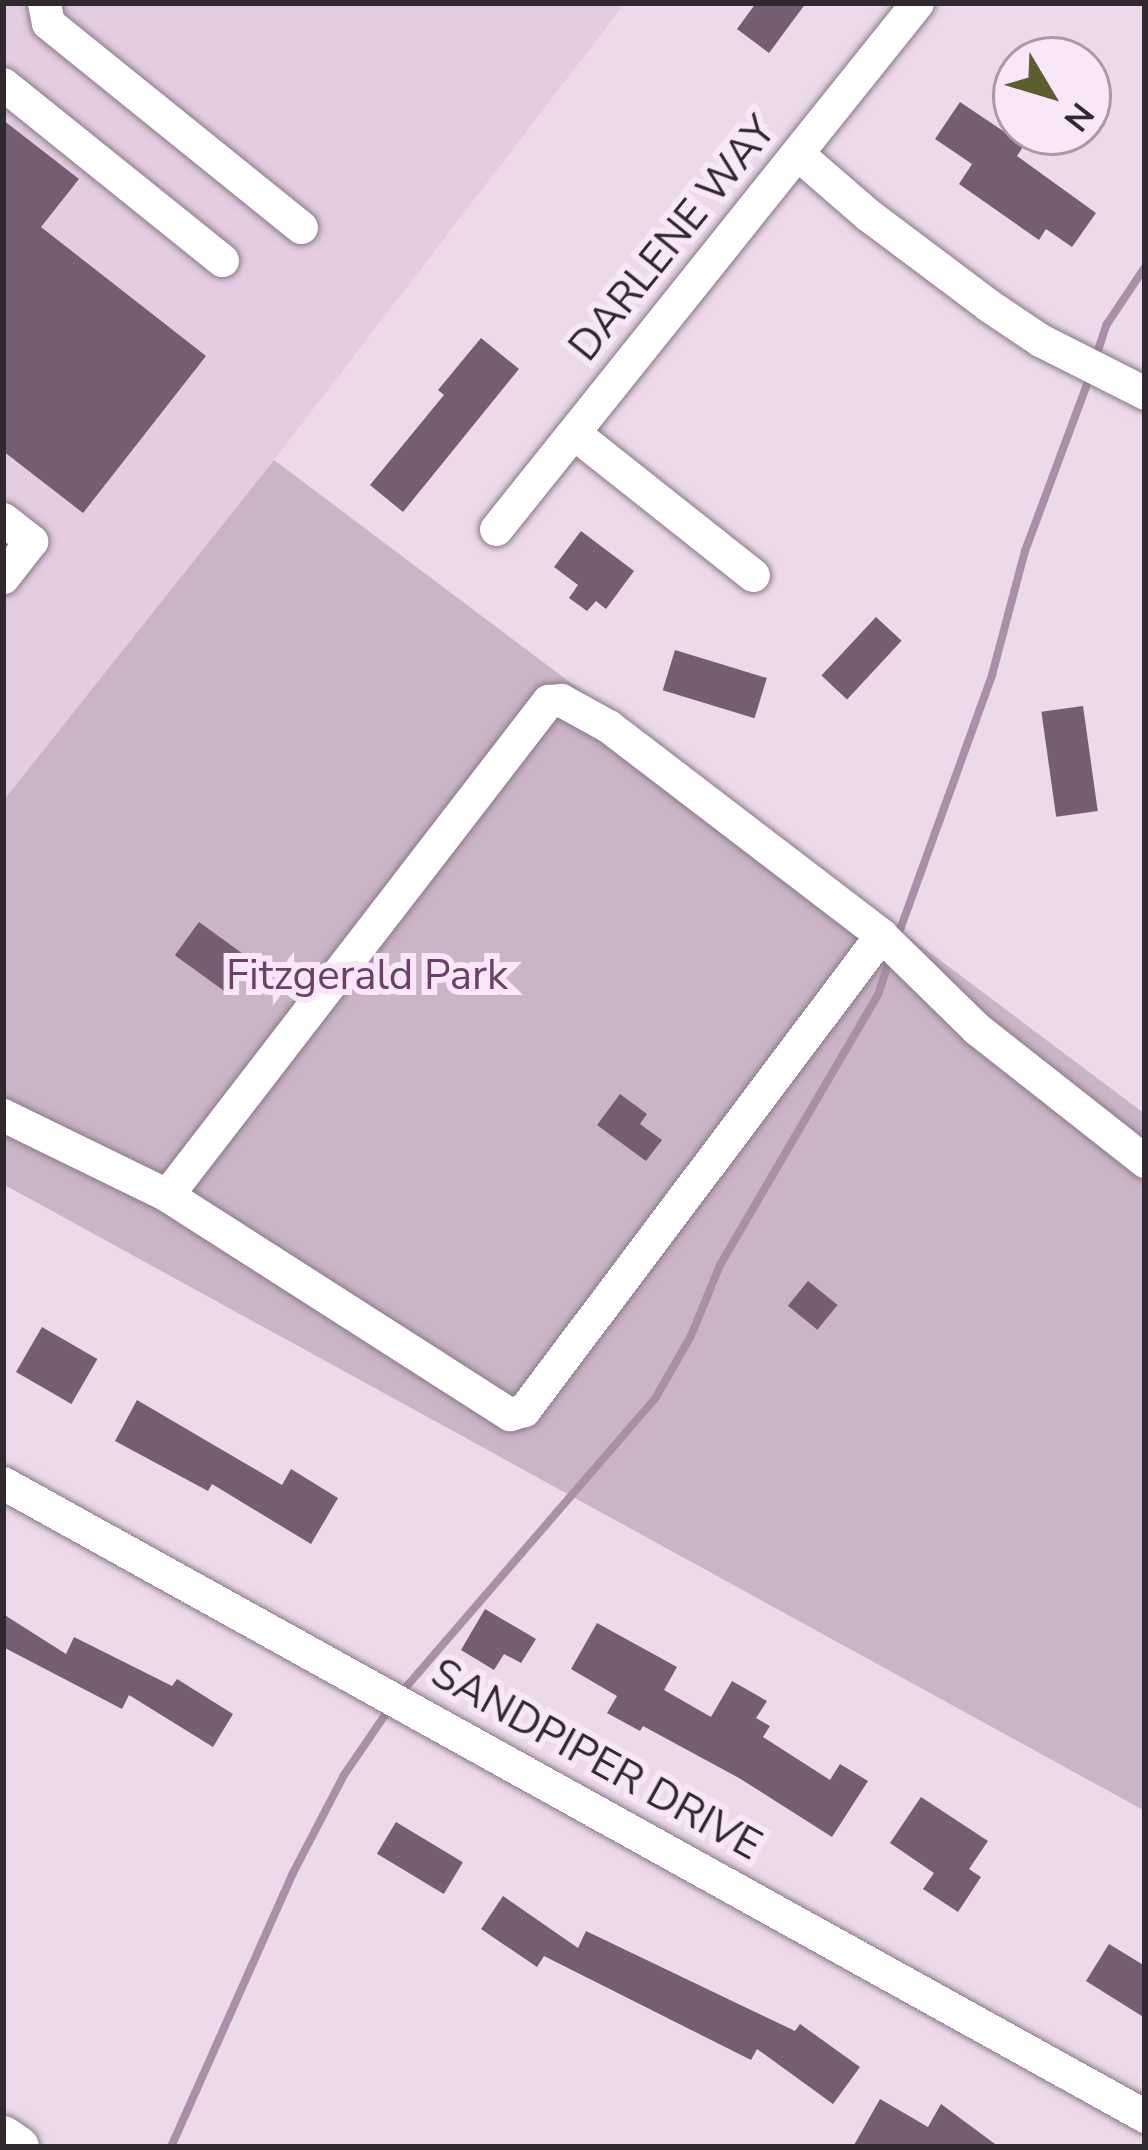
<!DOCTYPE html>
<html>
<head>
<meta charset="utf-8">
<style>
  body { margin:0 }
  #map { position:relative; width:1148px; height:2150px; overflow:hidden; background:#ecd9ea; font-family:"Nunito Sans",sans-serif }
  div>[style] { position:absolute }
  .built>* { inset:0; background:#e4cce2 }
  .green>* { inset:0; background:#cab5c8 }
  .stream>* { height:8px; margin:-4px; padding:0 4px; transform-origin:4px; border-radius:4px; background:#a98fa7 }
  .building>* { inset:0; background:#755d73; transform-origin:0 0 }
  .roads { filter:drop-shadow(0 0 3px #897888) drop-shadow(0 0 3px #897888) }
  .minor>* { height:33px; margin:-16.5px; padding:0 16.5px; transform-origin:16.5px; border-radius:16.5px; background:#fff }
  .major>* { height:42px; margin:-21px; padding:0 21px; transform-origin:21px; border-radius:21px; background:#fff }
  span { translate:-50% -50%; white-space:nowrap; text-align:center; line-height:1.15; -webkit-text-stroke:12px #f9e6f8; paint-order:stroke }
  .street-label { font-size:42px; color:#302930 }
  .park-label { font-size:42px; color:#684267 }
  .frame { position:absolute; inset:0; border:6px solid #302930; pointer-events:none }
  .north { position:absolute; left:992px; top:36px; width:120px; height:120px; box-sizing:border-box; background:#f9e6f8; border:3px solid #a99aa8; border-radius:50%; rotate:128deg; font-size:33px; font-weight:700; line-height:48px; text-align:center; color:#302930 }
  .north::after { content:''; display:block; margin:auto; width:42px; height:54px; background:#5a5f2d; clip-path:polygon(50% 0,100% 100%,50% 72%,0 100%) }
</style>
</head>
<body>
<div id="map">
  <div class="built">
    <div style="clip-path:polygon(3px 3px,625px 3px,274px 460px,3px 801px)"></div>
  </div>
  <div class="green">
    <div style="clip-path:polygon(274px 460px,1145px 1114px,1145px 1811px,3px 1184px,3px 801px)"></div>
  </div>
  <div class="stream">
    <div style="left:1095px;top:360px;width:38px;rotate:-72deg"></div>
    <div style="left:1107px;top:324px;width:69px;rotate:-56.3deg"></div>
    <div style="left:897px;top:938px;width:280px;rotate:-70.1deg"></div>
    <div style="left:992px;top:675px;width:128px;rotate:-75.1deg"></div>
    <div style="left:1025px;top:551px;width:189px;rotate:-69.6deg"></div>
    <div style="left:400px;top:1694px;width:392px;rotate:-49.2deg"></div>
    <div style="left:656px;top:1397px;width:70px;rotate:-60.2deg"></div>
    <div style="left:691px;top:1336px;width:77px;rotate:-67.8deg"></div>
    <div style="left:720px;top:1265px;width:313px;rotate:-59.7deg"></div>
    <div style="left:878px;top:995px;width:39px;rotate:-72deg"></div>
    <div style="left:171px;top:2147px;width:300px;rotate:-66deg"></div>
    <div style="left:293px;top:1873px;width:110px;rotate:-62.5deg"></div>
    <div style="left:344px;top:1775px;width:83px;rotate:-55.7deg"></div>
  </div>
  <div class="building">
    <div style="clip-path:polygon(756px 3px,806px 3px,769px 53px,737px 29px)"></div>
    <div style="clip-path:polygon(960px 102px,1024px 145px,1017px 156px,1096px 213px,1072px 247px,1046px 229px,1039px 240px,959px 184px,972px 164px,935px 139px)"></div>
    <div style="clip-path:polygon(3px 120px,79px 179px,41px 227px,206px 356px,83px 513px,3px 451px)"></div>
    <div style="clip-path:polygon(481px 338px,519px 369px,403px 512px,370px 485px,444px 395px,438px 390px)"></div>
    <div style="clip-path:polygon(581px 531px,634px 571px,606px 609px,596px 601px,587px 611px,569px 598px,578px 585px,554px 567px)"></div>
    <div style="left:876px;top:617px;width:35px;height:80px;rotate:43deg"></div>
    <div style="left:675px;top:650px;width:96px;height:42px;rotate:17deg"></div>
    <div style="left:1083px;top:706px;width:106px;height:42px;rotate:82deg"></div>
    <div style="left:199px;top:922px;width:64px;height:41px;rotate:36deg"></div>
    <div style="clip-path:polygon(620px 1094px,647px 1114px,640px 1124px,662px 1140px,646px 1161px,597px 1125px)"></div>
    <div style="left:808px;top:1281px;width:38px;height:32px;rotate:39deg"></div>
    <div style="left:42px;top:1327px;width:64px;height:52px;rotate:30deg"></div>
    <div style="clip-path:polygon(137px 1400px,282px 1485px,291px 1469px,338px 1498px,311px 1544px,212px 1484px,208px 1491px,115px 1441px)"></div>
    <div style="clip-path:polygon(485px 1609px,536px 1639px,521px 1663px,504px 1654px,494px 1670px,461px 1650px)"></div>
    <div style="clip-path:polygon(3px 1614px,66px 1654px,74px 1637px,172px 1686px,177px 1679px,233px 1714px,213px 1747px,129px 1695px,122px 1709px,3px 1647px)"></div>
    <div style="clip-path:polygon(597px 1623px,677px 1667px,664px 1690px,711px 1717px,732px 1681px,767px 1701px,756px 1718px,770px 1726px,763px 1737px,830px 1780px,840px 1764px,868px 1781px,832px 1837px,739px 1778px,643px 1726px,640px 1731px,607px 1713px,617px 1696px,571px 1669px)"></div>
    <div style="clip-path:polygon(921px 1797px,988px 1841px,969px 1869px,981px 1877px,958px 1912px,923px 1889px,934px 1873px,890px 1843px)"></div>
    <div style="left:396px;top:1822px;width:78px;height:37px;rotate:31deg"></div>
    <div style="clip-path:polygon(503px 1896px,578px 1948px,586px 1931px,795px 2031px,800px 2024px,860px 2067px,833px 2104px,757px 2049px,751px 2060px,544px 1956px,537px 1967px,481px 1929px)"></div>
    <div style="clip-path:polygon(1109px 1944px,1145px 1966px,1145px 2018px,1086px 1981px)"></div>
    <div style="clip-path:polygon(880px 2099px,928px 2127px,941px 2104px,999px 2147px,853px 2147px)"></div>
  </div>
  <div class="roads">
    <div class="minor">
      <div style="left:44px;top:3px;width:20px;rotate:79deg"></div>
      <div style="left:48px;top:23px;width:325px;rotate:38.9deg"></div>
      <div style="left:3px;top:84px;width:281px;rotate:38.8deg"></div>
      <div style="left:799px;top:155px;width:90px;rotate:40.9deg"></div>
      <div style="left:867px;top:214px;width:151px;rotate:36.9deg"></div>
      <div style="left:988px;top:305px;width:63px;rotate:33.9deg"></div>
      <div style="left:1040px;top:340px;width:118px;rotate:26.8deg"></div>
      <div style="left:575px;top:434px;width:227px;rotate:38.4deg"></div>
      <div style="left:3px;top:519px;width:36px;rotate:38deg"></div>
      <div style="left:31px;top:541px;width:46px;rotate:127.9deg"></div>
      <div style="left:496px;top:529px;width:674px;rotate:-51.33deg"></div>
      <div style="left:3px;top:1115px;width:182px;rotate:26deg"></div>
      <div style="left:167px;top:1195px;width:407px;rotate:32.6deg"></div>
      <div style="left:510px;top:1414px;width:15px;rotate:-16deg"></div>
      <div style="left:524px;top:1410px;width:594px;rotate:-53.07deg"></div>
      <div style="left:167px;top:1195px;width:624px;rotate:-52.36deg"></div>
      <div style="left:548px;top:701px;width:13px;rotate:-4deg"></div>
      <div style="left:561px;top:700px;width:54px;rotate:29deg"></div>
      <div style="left:608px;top:726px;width:344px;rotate:37.4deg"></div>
      <div style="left:881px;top:935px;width:134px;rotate:44.4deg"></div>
      <div style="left:977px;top:1029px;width:214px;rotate:38.2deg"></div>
      <div style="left:3px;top:1483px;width:1306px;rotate:29deg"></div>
    </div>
    <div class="major">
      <div style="left:3px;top:2137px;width:18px;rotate:34deg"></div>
    </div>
  </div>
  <div class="street-label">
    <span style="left:673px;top:239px;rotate:-51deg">DARLENE WAY</span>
    <span style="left:596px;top:1760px;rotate:29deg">SANDPIPER DRIVE</span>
  </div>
  <div class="park-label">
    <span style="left:367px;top:976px">Fitzgerald Park</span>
  </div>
  <div class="frame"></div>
  <div class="north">N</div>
</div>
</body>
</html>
